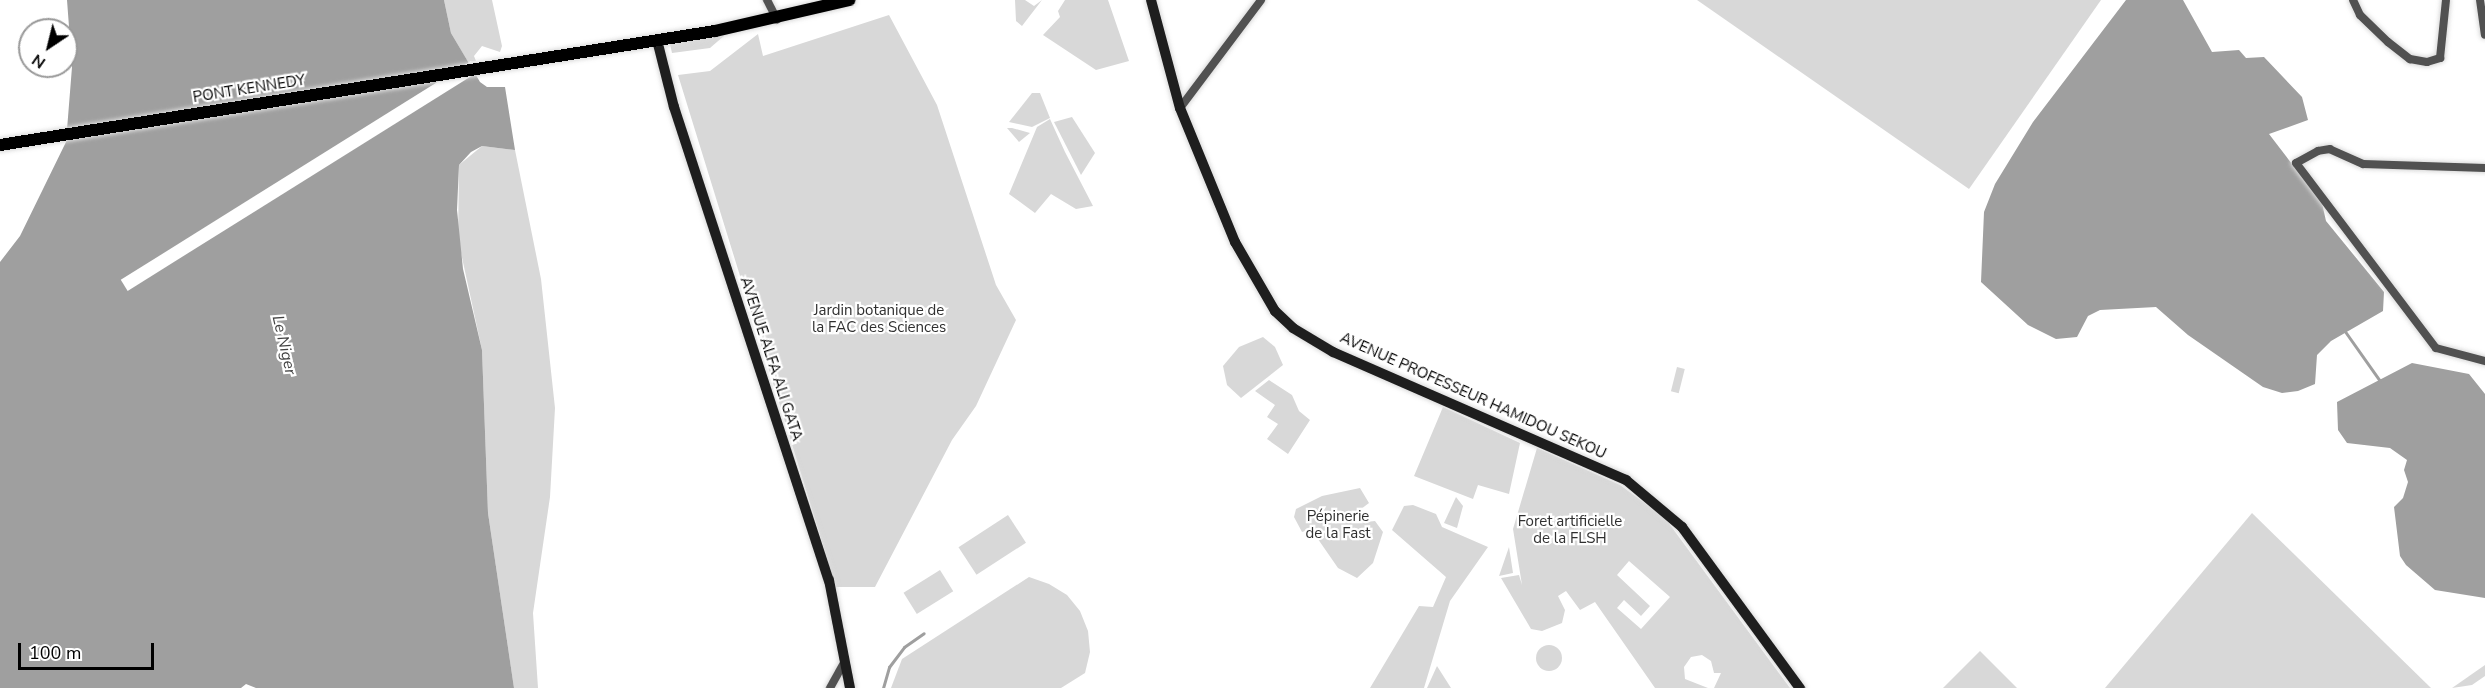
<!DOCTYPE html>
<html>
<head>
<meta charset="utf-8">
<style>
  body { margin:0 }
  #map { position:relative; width:2485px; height:688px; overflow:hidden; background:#fff; font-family:"Nunito Sans",sans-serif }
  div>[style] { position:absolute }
  .green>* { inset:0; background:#d8d8d8; transform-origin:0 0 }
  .round { border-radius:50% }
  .water>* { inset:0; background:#9f9f9f }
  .pier>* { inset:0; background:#fff; transform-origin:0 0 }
  .stream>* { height:3px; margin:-1.5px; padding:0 1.5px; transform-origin:1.5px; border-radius:1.5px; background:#9f9f9f }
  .roads { filter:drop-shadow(0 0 2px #dbdbdb) drop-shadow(0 0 2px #dbdbdb) }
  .street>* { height:8px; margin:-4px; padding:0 4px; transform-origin:4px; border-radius:4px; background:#515151 }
  .secondary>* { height:10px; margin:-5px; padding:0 5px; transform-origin:5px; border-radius:5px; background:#1e1e1e }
  .primary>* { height:12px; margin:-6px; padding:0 6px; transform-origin:6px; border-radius:6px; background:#000 }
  span { translate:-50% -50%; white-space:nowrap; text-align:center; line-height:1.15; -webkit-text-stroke:4.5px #fff; paint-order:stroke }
  .street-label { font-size:15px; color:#000 }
  .park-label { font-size:15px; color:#2f2f2f }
  .water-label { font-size:16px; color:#404040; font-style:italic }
  .north { position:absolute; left:18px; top:18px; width:60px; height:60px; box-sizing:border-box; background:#fff; border:2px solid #999; border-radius:50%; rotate:215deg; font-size:16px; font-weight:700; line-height:24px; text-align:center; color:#000 }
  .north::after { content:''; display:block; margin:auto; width:21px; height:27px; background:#000; clip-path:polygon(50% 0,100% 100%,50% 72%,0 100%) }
  .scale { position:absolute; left:18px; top:643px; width:136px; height:27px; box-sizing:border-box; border:3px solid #000; border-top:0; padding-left:8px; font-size:18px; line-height:21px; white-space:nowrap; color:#000; -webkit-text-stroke:4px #fff; paint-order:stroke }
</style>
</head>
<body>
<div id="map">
  <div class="green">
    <div style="clip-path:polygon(444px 0,492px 0,502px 46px,500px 52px,482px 46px,474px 56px,476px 61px,468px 62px,451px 33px)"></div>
    <div style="clip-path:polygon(1015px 0,1025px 0,1034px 6px,1042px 0,1022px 26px,1016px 21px)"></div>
    <div style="clip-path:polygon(1065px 0,1108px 0,1129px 61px,1096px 70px,1043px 35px,1060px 17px,1058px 11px)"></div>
    <div style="clip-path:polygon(1697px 0,2101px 0,1969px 189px)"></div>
    <div style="clip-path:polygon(889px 15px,937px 105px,996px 285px,1016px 320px,976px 406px,952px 440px,875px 587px,836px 587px,678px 75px,710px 71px,758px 34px,763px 56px)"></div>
    <div style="clip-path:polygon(725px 35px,710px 48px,672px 53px,670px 44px)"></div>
    <div style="clip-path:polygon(1032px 93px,1040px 93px,1050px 118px,1032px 127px,1009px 122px)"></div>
    <div style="clip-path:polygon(1072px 117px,1095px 153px,1081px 175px,1054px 122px)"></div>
    <div style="clip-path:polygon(1050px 119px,1065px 152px,1093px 206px,1076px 209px,1051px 194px,1035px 213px,1009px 194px,1037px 127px)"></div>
    <div style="clip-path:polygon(1007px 128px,1012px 128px,1030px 133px,1019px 142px)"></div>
    <div style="clip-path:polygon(482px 146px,515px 150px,541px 279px,555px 408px,550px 497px,533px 613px,538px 688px,514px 688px,488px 513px,482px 350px,458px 239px,459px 165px)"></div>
    <div style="clip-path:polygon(1263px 337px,1275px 347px,1283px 365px,1241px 398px,1227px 385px,1223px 366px,1239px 347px)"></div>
    <div style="left:1677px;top:367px;width:8px;height:25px;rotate:14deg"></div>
    <div style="clip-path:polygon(1269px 380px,1292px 395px,1299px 411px,1310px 420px,1288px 454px,1267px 439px,1278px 424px,1267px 417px,1275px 405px,1255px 391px)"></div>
    <div style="clip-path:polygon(1443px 407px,1520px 443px,1509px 494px,1478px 485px,1473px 499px,1414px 476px)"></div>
    <div style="clip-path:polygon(evenodd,1537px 448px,1620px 485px,1665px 518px,1790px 688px,1709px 688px,1714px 688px,1721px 673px,1714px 673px,1711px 661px,1702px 655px,1691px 657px,1684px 667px,1685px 679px,1708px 688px,1655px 688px,1595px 602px,1580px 610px,1566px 591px,1558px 596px,1565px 610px,1562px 623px,1542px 631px,1531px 629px,1501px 578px,1519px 575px,1522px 585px,1513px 529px,1537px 448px,1629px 561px,1670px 597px,1641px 629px,1617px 608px,1624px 600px,1641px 616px,1650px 606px,1617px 575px,1629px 561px)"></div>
    <div style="clip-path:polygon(1360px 488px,1369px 503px,1361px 509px,1366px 522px,1375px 521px,1383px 532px,1373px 563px,1357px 578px,1338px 568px,1311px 529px,1302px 532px,1294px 517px,1296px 509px,1322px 496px)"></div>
    <div style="clip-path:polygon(1456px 497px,1463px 506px,1457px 528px,1444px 523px)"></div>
    <div style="clip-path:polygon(1413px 505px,1436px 514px,1442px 527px,1488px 547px,1450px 601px,1424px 688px,1370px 688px,1419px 606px,1433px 607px,1446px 577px,1392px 530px,1404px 506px)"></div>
    <div style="clip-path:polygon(2252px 513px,2431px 688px,2105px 688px)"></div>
    <div style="left:1008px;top:515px;width:33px;height:59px;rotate:57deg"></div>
    <div style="clip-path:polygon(1509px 547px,1513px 573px,1499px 576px)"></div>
    <div style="left:940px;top:570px;width:25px;height:43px;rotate:58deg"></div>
    <div style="clip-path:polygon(1029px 577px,1049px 584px,1067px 595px,1080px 611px,1088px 631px,1090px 652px,1085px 673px,1061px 688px,891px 688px,902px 659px)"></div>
    <div class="round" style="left:1536px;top:645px;width:26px;height:26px"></div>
    <div style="clip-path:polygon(1980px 651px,2017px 688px,1943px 688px)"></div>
    <div style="clip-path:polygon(2485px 665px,2485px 676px,2472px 685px,2452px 688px)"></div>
    <div style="clip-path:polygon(1437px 666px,1451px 688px,1427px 688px)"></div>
  </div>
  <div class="water">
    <div style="clip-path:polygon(67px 0,444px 0,451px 33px,480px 82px,487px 87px,505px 87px,515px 150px,482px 146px,471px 152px,459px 165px,457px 210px,463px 269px,482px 350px,488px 513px,514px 688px,256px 688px,246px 684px,241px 688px,0 688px,0 262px,20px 236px,66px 142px,72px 67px)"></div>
    <div style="clip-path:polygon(2126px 0,2183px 0,2212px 52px,2239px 50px,2246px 58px,2264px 57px,2302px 97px,2308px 120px,2269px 134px,2322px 203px,2326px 221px,2384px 292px,2383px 311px,2331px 341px,2317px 355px,2315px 384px,2298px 391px,2282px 393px,2263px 387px,2188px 335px,2156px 307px,2100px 310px,2088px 316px,2077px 337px,2056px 339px,2028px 325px,1981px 282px,1984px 212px,1995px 184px,2033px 122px)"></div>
    <div style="clip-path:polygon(2412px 363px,2469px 374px,2485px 394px,2485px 598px,2435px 590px,2406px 565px,2400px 556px,2394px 507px,2403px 498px,2408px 482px,2404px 470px,2407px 460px,2390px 448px,2347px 443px,2338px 430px,2337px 402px)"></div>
  </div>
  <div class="pier">
    <div style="left:471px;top:61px;width:13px;height:413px;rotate:58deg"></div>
  </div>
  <div class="stream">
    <div style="left:2344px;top:330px;width:62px;rotate:54.8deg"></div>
    <div style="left:883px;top:688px;width:22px;rotate:-74deg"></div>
    <div style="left:889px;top:667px;width:25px;rotate:-53deg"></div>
    <div style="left:904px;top:647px;width:24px;rotate:-35deg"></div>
  </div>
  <div class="roads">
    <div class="street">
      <div style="left:767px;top:0;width:22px;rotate:63deg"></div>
      <div style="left:2353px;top:0;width:17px;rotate:65deg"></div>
      <div style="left:2360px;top:15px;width:39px;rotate:44deg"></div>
      <div style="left:2388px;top:42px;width:28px;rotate:38deg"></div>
      <div style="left:2410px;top:59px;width:17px;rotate:10deg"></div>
      <div style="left:2427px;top:62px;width:14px;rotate:-17deg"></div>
      <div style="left:2440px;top:58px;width:58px;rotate:-84.1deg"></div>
      <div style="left:2480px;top:0;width:35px;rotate:82deg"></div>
      <div style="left:1180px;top:108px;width:135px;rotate:-53.1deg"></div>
      <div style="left:2485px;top:168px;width:122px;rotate:-178.1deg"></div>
      <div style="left:2363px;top:164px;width:36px;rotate:-156deg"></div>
      <div style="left:2330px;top:149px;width:12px;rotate:171deg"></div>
      <div style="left:2318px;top:151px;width:25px;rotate:151deg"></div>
      <div style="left:2296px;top:163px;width:232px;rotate:52.9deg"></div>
      <div style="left:2436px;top:348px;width:51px;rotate:14.9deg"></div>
      <div style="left:830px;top:688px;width:29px;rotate:-61deg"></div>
    </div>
    <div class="secondary">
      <div style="left:1151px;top:0;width:112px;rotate:75deg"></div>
      <div style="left:1180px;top:108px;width:145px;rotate:67.7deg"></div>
      <div style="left:1235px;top:242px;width:80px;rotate:59.9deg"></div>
      <div style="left:1275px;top:311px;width:25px;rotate:43deg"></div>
      <div style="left:1293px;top:328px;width:47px;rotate:31deg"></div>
      <div style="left:1333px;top:352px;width:320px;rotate:23.6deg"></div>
      <div style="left:1626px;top:480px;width:73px;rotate:40deg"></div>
      <div style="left:1682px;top:527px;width:200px;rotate:53.8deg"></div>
      <div style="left:657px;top:40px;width:69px;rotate:75.8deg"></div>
      <div style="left:674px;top:107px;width:498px;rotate:71.9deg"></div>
      <div style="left:829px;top:580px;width:110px;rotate:79deg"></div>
    </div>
    <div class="primary">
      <div style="left:0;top:145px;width:724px;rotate:-9.06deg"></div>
      <div style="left:715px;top:31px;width:138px;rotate:-13deg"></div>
    </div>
  </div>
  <div class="street-label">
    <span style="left:249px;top:89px;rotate:-9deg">PONT KENNEDY</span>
    <span style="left:771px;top:359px;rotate:72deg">AVENUE ALFA ALI GATA</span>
    <span style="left:1473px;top:396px;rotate:24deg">AVENUE PROFESSEUR HAMIDOU SEKOU</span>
  </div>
  <div class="park-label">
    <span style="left:879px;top:319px">Jardin botanique de<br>la FAC des Sciences</span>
    <span style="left:1338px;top:525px">Pépinerie<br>de la Fast</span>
    <span style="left:1570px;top:530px">Foret artificielle<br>de la FLSH</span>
  </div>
  <div class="water-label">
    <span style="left:284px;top:345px;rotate:77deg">Le Niger</span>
  </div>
  <div class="north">N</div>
  <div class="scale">100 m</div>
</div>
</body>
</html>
